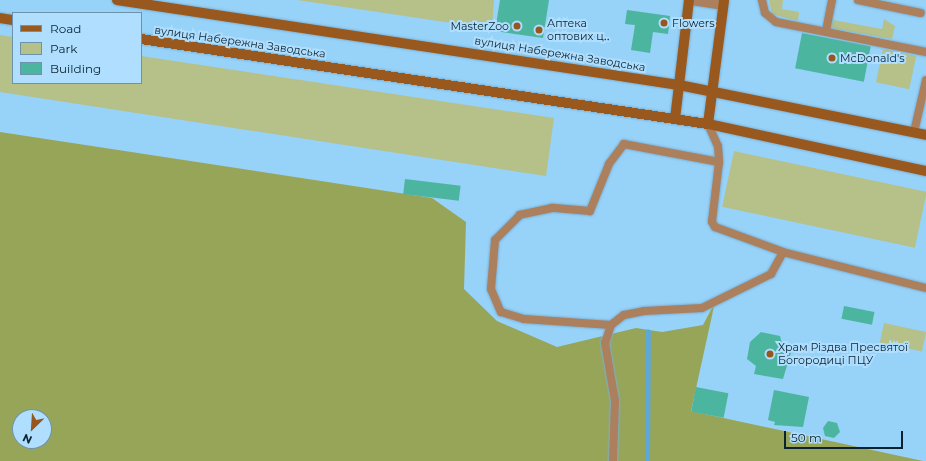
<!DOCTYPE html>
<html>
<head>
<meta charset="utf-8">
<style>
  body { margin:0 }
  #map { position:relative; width:926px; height:461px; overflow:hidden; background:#97d2f9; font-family:Montserrat,sans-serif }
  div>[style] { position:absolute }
  .green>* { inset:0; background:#b5c189; transform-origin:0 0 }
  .forest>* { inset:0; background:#97a559 }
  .stream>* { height:4.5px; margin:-2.25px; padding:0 2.25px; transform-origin:2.25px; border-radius:2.25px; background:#5da8d8 }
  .building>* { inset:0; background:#4bb5a0; transform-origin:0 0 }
  .roads { filter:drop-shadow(0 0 1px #7bafd1) drop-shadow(0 0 1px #7bafd1) }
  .lane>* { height:8px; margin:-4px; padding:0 4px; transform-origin:4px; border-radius:4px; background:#ac7f5d }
  .street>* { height:10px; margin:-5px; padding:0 5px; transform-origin:5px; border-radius:5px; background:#ac7f5d }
  .secondary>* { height:10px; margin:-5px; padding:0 5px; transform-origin:5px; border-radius:5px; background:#99591e }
  .dots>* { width:11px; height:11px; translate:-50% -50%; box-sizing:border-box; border:2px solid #afdefe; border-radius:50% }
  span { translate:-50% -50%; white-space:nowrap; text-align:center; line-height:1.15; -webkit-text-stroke:4px #afdefe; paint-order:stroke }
  .poi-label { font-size:11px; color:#0a2331 }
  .left { translate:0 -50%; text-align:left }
  .right { translate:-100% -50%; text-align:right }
  .street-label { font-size:11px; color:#0a2331 }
  .legend { position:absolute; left:12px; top:12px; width:130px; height:72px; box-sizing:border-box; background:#afdefe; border:1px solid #6d93ac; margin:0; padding:5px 7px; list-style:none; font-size:12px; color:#0a2331 }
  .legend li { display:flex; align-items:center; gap:8px; height:20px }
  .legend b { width:20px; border:1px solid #6d93ac }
  .north { position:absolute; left:12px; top:409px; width:40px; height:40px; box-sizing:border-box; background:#afdefe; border:1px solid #6d93ac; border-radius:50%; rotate:205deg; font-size:11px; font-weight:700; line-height:16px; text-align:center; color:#0a2331 }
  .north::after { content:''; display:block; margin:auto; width:14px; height:18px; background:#96561e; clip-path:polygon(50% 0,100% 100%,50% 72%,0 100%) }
  .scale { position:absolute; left:784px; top:431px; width:119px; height:18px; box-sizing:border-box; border:2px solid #0a2331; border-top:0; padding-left:5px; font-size:12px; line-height:14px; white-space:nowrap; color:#0a2331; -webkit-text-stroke:3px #afdefe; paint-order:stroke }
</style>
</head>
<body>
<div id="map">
  <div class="green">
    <div style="clip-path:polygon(297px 0,494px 0,492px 29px)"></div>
    <div style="clip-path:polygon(783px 0,782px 9px,799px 12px,798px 21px,772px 14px,769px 0)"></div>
    <div style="clip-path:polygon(884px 19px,895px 26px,892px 39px,831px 28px,833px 20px,882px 29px)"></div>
    <div style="clip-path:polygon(0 35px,13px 37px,13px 83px,141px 83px,141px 56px,554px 118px,546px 176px,0 92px)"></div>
    <div style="left:883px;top:49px;width:34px;height:34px;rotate:12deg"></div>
    <div style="left:734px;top:151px;width:197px;height:57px;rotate:12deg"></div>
    <div style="left:884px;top:323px;width:43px;height:20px;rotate:12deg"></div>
  </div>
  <div class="forest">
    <div style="clip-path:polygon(evenodd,0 132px,432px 198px,466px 222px,464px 289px,497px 321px,557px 347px,636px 328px,662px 332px,703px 325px,715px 302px,691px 411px,923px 461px,0 461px,0 132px,20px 417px,44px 417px,44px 441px,20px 441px,20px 417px)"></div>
  </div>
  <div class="stream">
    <div style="left:647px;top:461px;width:129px;rotate:-89.6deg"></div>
  </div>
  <div class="building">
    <div style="clip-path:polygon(500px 0,549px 0,543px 38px,495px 31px)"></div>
    <div style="clip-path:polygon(627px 10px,670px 16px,668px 34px,653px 32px,650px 53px,631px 50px,635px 25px,625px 24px)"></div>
    <div style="left:802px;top:33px;width:70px;height:36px;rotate:11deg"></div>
    <div style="left:405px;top:179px;width:56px;height:15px;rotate:7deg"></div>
    <div style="left:844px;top:306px;width:31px;height:13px;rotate:11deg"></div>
    <div style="clip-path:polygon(761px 332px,780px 336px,783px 347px,792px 349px,783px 379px,754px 374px,756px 366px,747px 359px,750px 342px)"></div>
    <div style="left:696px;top:387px;width:33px;height:25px;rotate:11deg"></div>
    <div style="clip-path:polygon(774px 390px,809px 397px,803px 427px,774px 425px,775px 422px,768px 420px)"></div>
    <div style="clip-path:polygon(828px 421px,837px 423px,840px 432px,834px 438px,825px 436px,823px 428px)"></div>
  </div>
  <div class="roads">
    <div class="lane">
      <div style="left:762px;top:0;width:13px;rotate:77deg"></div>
      <div style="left:765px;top:13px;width:14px;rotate:39deg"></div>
      <div style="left:776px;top:22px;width:153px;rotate:11.3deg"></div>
      <div style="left:858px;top:0;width:64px;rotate:11.7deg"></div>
      <div style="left:826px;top:31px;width:32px;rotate:-79deg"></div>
      <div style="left:708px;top:124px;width:24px;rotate:66deg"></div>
      <div style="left:718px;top:146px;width:16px;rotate:86deg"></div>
      <div style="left:719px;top:162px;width:60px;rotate:96.7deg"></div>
      <div style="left:712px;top:222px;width:6px;rotate:59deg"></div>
      <div style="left:715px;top:227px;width:72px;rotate:20.2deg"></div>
      <div style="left:783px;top:252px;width:147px;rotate:14.1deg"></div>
      <div style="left:914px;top:132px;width:53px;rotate:-77deg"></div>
      <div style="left:719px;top:162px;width:97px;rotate:-169.3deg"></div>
      <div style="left:624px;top:144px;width:25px;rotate:127deg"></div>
      <div style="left:609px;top:164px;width:51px;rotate:112deg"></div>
      <div style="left:590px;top:211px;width:38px;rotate:-175deg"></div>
      <div style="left:552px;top:208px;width:33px;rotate:168deg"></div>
      <div style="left:520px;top:215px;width:35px;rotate:135deg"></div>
      <div style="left:495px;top:240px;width:49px;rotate:94.7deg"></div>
      <div style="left:491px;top:289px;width:25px;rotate:67deg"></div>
      <div style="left:501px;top:312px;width:24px;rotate:17deg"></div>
      <div style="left:524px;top:319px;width:87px;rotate:3.9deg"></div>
      <div style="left:611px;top:325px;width:16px;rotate:-38deg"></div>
      <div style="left:624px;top:315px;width:20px;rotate:-11deg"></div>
      <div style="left:644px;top:311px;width:58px;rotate:-3deg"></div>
      <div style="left:702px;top:308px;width:77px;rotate:-26.2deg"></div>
      <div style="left:771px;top:274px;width:25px;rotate:-61deg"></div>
      <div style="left:611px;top:325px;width:19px;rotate:108deg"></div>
      <div style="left:605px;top:343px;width:59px;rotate:80.2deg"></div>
      <div style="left:615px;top:401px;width:60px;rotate:91.9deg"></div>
    </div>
    <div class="street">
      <div style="left:692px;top:0;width:31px;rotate:9deg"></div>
    </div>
    <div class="secondary">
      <div style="left:117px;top:0;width:568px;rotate:8.6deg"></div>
      <div style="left:679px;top:85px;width:252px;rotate:11.4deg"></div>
      <div style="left:0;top:18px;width:13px;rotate:9deg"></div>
      <div style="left:141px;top:39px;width:573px;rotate:8.53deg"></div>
      <div style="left:708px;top:124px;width:223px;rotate:12.2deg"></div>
      <div style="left:675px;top:119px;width:120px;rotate:-83.3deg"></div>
      <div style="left:708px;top:124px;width:125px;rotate:-82.6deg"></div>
    </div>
  </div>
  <div class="dots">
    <div style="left:664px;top:23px;background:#96561e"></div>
    <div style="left:517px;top:26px;background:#96561e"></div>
    <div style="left:539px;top:30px;background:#96561e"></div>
    <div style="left:832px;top:58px;background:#96561e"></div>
    <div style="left:770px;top:354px;background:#96561e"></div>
  </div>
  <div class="poi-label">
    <span class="left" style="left:672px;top:23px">Flowers</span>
    <span class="left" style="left:547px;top:30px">Аптека<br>оптових ц‥</span>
    <span class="right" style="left:509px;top:26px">MasterZoo</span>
    <span class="left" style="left:840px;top:58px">McDonald's</span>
    <span class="left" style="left:778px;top:354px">Храм Різдва Пресвятої<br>Богородиці ПЦУ</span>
  </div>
  <div class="street-label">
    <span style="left:240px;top:42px;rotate:8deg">вулиця Набережна Заводська</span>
    <span style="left:560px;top:54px;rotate:9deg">вулиця Набережна Заводська</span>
  </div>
  <ul class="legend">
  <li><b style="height:5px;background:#99591e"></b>Road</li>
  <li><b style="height:11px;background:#b5c189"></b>Park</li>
  <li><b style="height:11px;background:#4bb5a0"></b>Building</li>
  </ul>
  <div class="north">N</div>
  <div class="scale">50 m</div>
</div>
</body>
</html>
